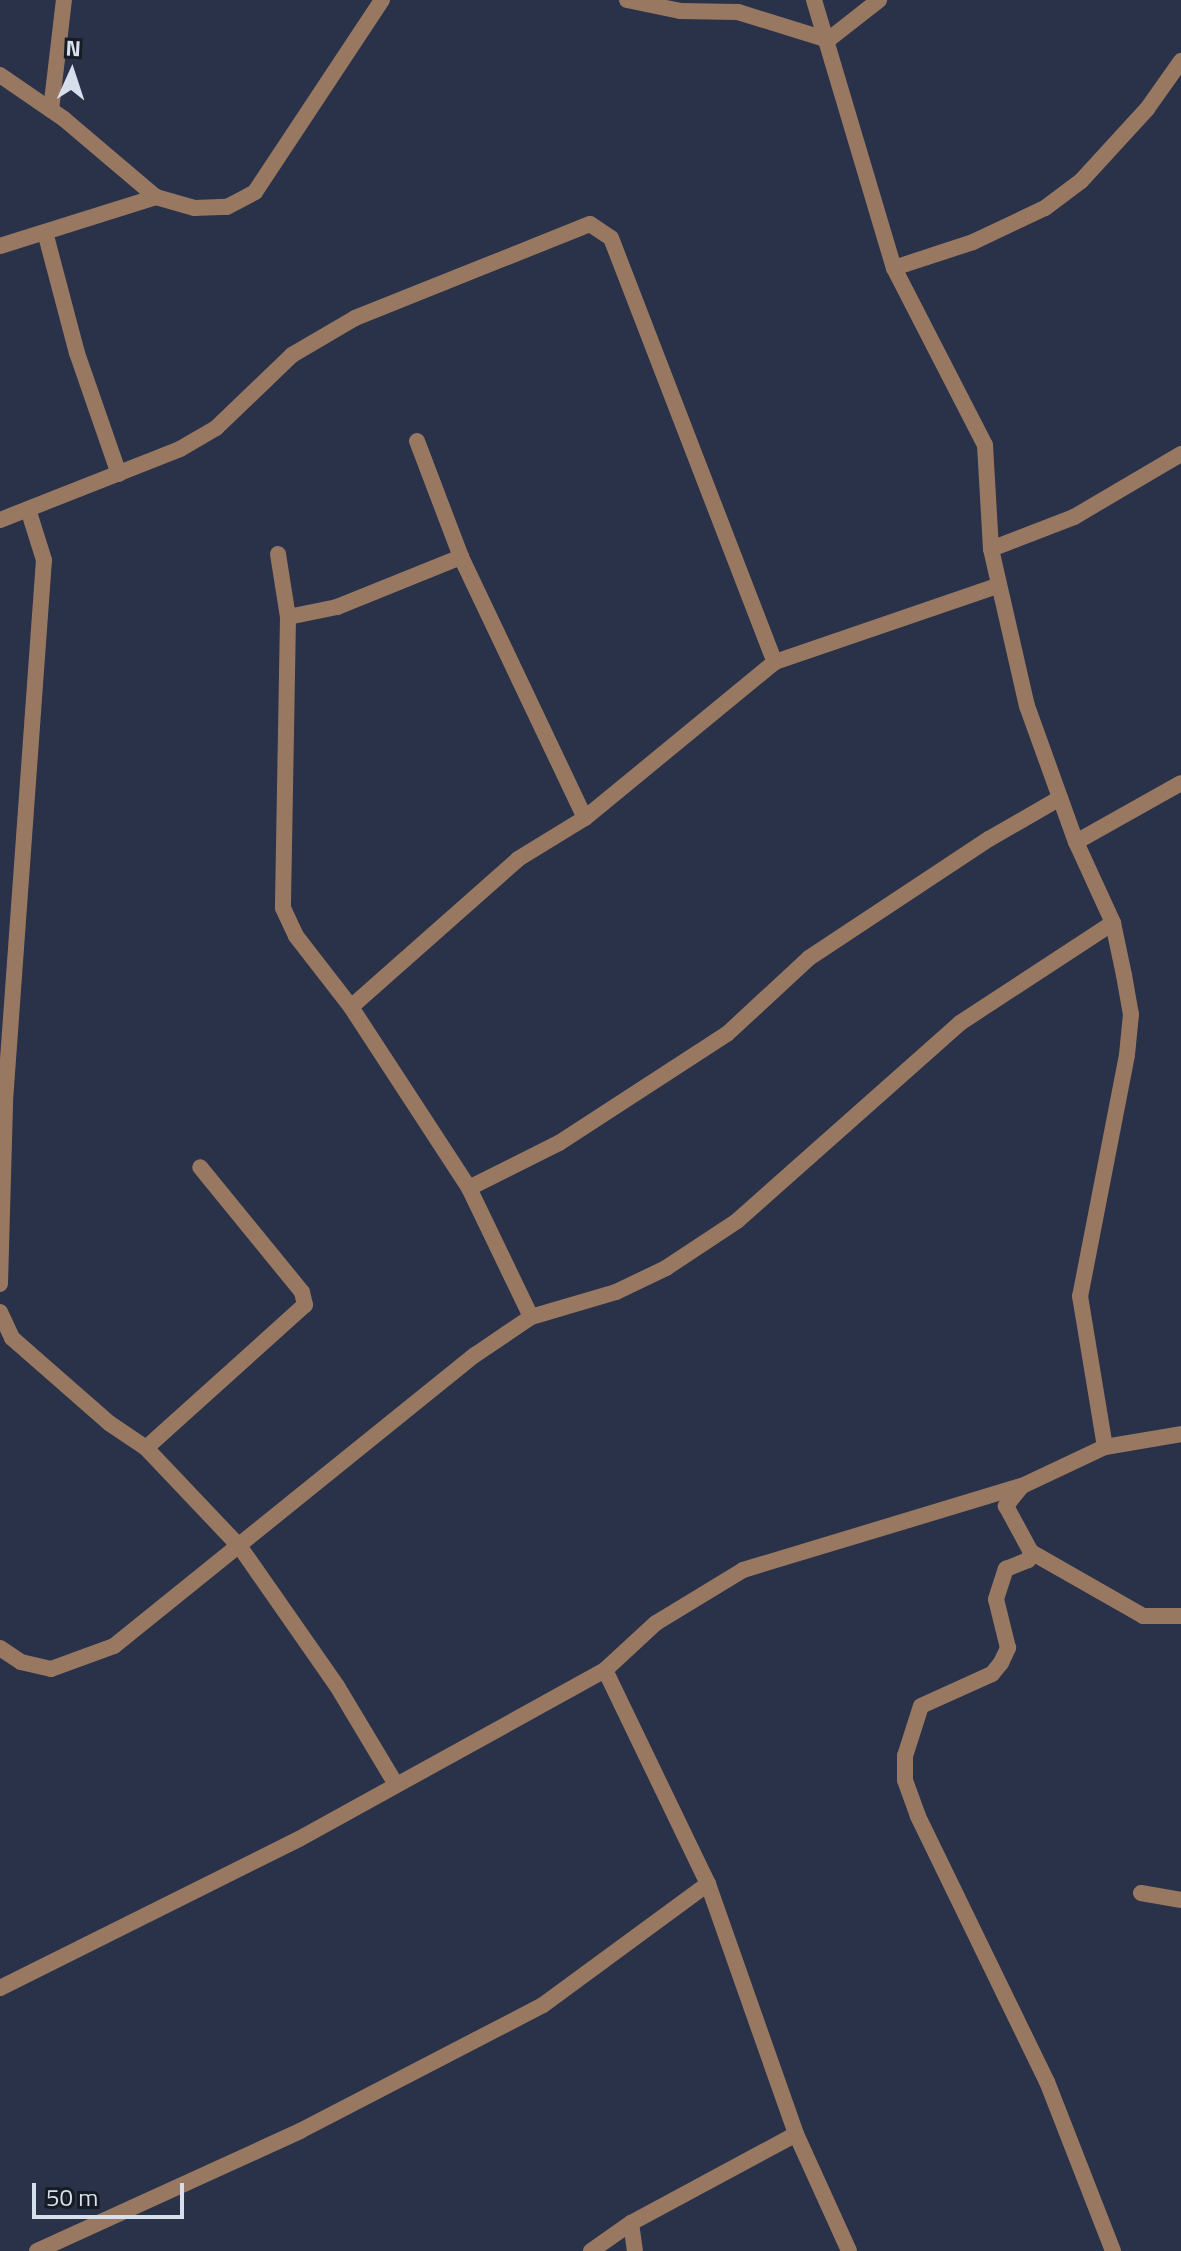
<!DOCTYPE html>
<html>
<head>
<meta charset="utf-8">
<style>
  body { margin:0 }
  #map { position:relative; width:1181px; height:2251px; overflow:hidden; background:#293248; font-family:"Titillium Web",sans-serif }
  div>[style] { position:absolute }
  .minor>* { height:16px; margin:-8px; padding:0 8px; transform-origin:8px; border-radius:8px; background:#997862 }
  .tertiary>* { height:16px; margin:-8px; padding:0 8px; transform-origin:8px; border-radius:8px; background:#997862 }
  span { translate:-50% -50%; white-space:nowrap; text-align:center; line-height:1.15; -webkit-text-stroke:8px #161b24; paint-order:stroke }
  .north { position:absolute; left:32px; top:32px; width:80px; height:80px; -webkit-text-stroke:6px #161b24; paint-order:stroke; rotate:3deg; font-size:22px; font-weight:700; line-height:32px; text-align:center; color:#d7deec }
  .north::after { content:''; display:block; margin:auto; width:28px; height:36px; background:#d7deec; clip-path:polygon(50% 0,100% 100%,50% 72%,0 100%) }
  .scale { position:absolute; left:32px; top:2183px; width:152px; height:36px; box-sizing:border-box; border:4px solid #d7deec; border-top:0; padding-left:10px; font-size:24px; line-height:28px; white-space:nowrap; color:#d7deec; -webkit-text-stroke:6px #161b24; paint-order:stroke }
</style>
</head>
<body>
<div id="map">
  <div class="minor">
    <div style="left:627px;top:0;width:54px;rotate:11.7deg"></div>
    <div style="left:680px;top:11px;width:58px;rotate:1deg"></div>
    <div style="left:738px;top:12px;width:94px;rotate:17.3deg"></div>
    <div style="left:828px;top:40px;width:65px;rotate:-38.1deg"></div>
    <div style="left:814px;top:0;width:280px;rotate:73.4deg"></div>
    <div style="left:894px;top:268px;width:199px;rotate:62.8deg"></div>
    <div style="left:985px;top:445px;width:104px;rotate:86.7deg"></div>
    <div style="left:991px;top:549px;width:161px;rotate:77.1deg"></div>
    <div style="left:1027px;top:706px;width:145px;rotate:70.2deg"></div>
    <div style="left:1076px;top:842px;width:89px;rotate:65.4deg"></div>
    <div style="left:1113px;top:923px;width:53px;rotate:78.1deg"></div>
    <div style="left:1124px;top:975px;width:40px;rotate:80deg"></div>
    <div style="left:1131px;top:1014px;width:41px;rotate:95.6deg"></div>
    <div style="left:1127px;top:1055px;width:246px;rotate:101deg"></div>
    <div style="left:1080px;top:1296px;width:153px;rotate:80.6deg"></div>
    <div style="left:0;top:75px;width:78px;rotate:34.5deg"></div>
    <div style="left:64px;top:119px;width:121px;rotate:40.3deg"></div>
    <div style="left:156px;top:197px;width:40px;rotate:16deg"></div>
    <div style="left:194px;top:208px;width:33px;rotate:-2deg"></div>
    <div style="left:227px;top:207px;width:32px;rotate:-28deg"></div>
    <div style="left:255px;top:192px;width:230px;rotate:-56.5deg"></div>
    <div style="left:51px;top:110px;width:111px;rotate:-83.3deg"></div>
    <div style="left:45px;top:232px;width:125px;rotate:75.2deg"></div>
    <div style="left:77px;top:353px;width:128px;rotate:70.9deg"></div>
    <div style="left:0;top:246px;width:164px;rotate:-17.4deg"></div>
    <div style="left:894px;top:268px;width:83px;rotate:-18.2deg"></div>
    <div style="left:973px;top:242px;width:80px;rotate:-25.3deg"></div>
    <div style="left:1045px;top:208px;width:45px;rotate:-36.9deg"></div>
    <div style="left:1081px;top:181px;width:98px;rotate:-47.5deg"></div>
    <div style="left:1147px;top:109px;width:59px;rotate:-54.7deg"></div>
    <div style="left:417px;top:441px;width:124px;rotate:69.2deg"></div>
    <div style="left:461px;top:557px;width:289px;rotate:64.6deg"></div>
    <div style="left:0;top:520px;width:193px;rotate:-21.5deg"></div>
    <div style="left:180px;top:449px;width:42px;rotate:-30.3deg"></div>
    <div style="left:216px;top:428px;width:105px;rotate:-43.8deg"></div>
    <div style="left:292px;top:355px;width:73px;rotate:-30.4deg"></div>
    <div style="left:355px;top:318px;width:253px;rotate:-21.8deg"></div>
    <div style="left:590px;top:224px;width:25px;rotate:34deg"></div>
    <div style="left:611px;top:238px;width:455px;rotate:68.9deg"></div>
    <div style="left:991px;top:549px;width:89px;rotate:-21.1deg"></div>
    <div style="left:1074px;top:517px;width:124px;rotate:-30.5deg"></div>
    <div style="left:278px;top:554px;width:64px;rotate:81deg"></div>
    <div style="left:288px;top:617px;width:291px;rotate:91deg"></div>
    <div style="left:283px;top:908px;width:31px;rotate:65deg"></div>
    <div style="left:296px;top:936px;width:90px;rotate:52.2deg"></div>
    <div style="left:351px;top:1007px;width:216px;rotate:56.9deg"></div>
    <div style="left:469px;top:1188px;width:143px;rotate:64.3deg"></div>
    <div style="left:288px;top:617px;width:50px;rotate:-11.5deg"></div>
    <div style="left:337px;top:607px;width:134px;rotate:-22deg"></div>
    <div style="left:1076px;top:842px;width:120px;rotate:-29.3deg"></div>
    <div style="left:351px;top:1007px;width:223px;rotate:-41.5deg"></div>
    <div style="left:518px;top:859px;width:79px;rotate:-31.5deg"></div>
    <div style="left:585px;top:818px;width:246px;rotate:-39.4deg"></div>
    <div style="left:775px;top:662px;width:235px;rotate:-18.9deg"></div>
    <div style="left:469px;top:1188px;width:101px;rotate:-26.6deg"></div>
    <div style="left:559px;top:1143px;width:200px;rotate:-33deg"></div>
    <div style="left:727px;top:1034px;width:112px;rotate:-42.8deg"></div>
    <div style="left:809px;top:958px;width:216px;rotate:-33.5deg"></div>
    <div style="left:989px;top:839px;width:82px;rotate:-30deg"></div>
    <div style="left:0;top:1284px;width:183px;rotate:-88.4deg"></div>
    <div style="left:5px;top:1101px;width:542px;rotate:-85.88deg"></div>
    <div style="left:44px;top:560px;width:50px;rotate:-107.4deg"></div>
    <div style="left:0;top:1312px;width:29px;rotate:65deg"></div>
    <div style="left:12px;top:1338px;width:129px;rotate:41.2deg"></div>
    <div style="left:109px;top:1423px;width:45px;rotate:34deg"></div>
    <div style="left:146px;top:1448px;width:137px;rotate:46.5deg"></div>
    <div style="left:240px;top:1547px;width:169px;rotate:55.1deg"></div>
    <div style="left:337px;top:1686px;width:113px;rotate:59.1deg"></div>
    <div style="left:146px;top:1448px;width:214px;rotate:-42deg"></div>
    <div style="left:305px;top:1305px;width:13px;rotate:-103deg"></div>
    <div style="left:302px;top:1292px;width:161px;rotate:-129.2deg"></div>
    <div style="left:1022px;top:1486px;width:26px;rotate:129deg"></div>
    <div style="left:1006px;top:1506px;width:52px;rotate:61.5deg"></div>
    <div style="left:0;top:1648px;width:25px;rotate:34deg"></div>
    <div style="left:21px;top:1662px;width:31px;rotate:13deg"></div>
    <div style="left:51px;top:1669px;width:67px;rotate:-20.1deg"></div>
    <div style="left:114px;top:1646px;width:464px;rotate:-38.9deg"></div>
    <div style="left:475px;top:1355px;width:68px;rotate:-34.2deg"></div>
    <div style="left:531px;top:1317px;width:89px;rotate:-16.4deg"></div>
    <div style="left:616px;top:1292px;width:55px;rotate:-25.6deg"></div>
    <div style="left:666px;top:1268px;width:85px;rotate:-33.5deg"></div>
    <div style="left:737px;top:1221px;width:298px;rotate:-41.6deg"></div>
    <div style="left:960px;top:1023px;width:183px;rotate:-33.2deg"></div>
    <div style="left:605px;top:1670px;width:237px;rotate:64.3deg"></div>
    <div style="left:708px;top:1884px;width:265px;rotate:70.6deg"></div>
    <div style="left:796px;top:2134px;width:128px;rotate:65.6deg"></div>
    <div style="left:1141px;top:1893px;width:41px;rotate:9.9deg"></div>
    <div style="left:631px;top:2223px;width:28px;rotate:82deg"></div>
    <div style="left:37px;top:2251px;width:289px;rotate:-24.5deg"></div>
    <div style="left:300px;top:2131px;width:274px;rotate:-27.4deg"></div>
    <div style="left:543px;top:2005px;width:205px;rotate:-36.3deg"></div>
    <div style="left:591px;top:2251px;width:49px;rotate:-35deg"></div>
    <div style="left:631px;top:2223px;width:187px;rotate:-28.3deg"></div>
    <div style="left:1113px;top:2251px;width:181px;rotate:-111.3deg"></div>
    <div style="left:1047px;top:2082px;width:296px;rotate:-115.9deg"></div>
    <div style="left:918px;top:1816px;width:38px;rotate:-110deg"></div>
    <div style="left:905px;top:1780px;width:24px;rotate:-90deg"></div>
    <div style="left:905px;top:1756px;width:52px;rotate:-72.3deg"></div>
    <div style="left:921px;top:1706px;width:78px;rotate:-24.3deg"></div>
    <div style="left:992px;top:1674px;width:14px;rotate:-51deg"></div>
    <div style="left:1001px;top:1663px;width:17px;rotate:-65deg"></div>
    <div style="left:1008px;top:1648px;width:50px;rotate:-103.8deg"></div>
    <div style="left:996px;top:1599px;width:32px;rotate:-72deg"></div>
    <div style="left:1006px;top:1569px;width:24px;rotate:-22deg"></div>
    <div style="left:1028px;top:1560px;width:9px;rotate:-69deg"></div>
    <div style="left:1031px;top:1552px;width:129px;rotate:29.7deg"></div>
    <div style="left:1143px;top:1616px;width:38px"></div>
  </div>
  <div class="tertiary">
    <div style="left:0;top:1988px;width:334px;rotate:-26.5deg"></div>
    <div style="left:299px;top:1839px;width:350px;rotate:-28.9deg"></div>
    <div style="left:605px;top:1670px;width:69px;rotate:-42.7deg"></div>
    <div style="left:656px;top:1623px;width:102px;rotate:-31.3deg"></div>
    <div style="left:743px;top:1570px;width:291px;rotate:-16.8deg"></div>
    <div style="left:1022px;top:1486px;width:92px;rotate:-25.2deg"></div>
    <div style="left:1105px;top:1447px;width:77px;rotate:-9.7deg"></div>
  </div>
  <div class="north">N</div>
  <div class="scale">50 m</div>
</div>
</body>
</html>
